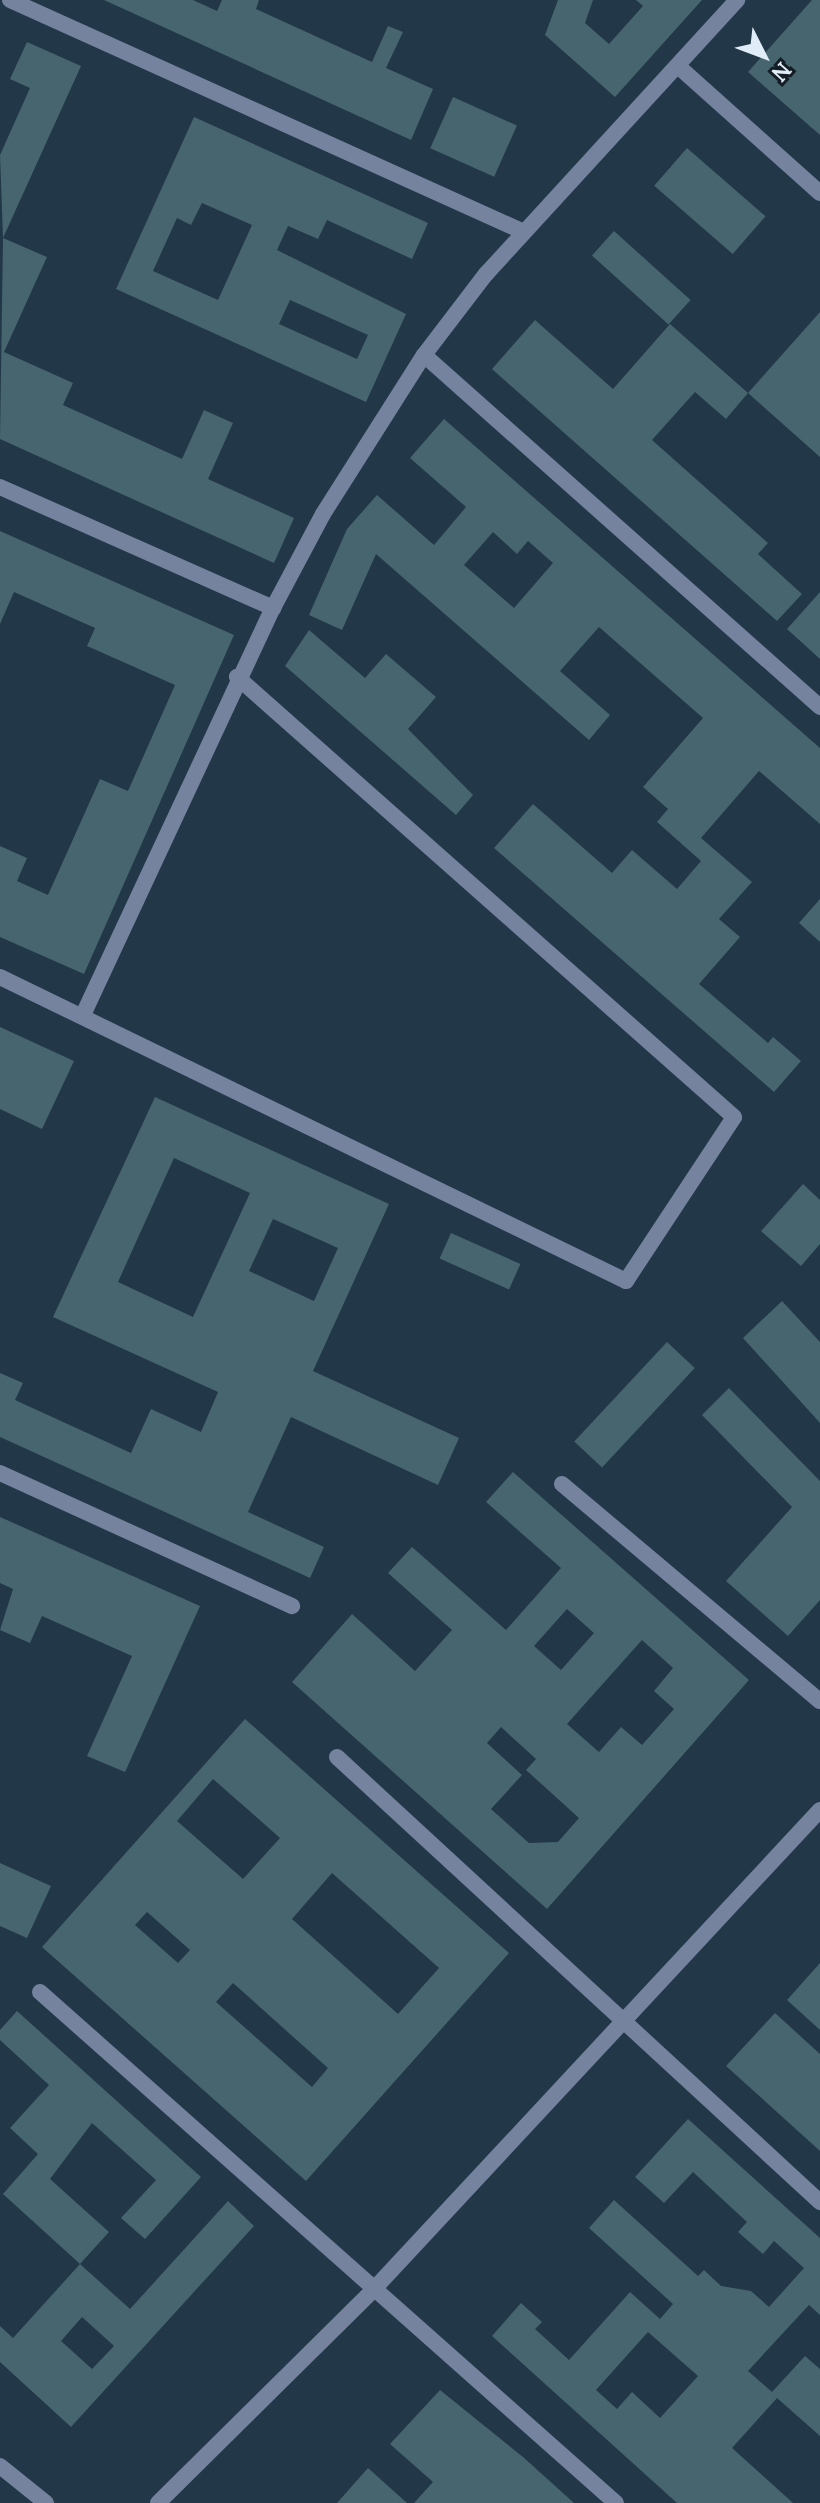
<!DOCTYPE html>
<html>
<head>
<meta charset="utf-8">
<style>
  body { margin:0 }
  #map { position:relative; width:820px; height:2503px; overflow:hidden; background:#223747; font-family:Lora,serif }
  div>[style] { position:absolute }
  .building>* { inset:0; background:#46656f; transform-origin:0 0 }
  .service>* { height:16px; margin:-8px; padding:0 8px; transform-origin:8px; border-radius:8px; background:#75839f }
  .minor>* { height:16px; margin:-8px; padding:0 8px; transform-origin:8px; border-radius:8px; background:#75839f }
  span { translate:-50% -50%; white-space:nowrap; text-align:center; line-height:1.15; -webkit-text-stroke:6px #141d25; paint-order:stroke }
  .north { position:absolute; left:724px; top:16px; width:80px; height:80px; -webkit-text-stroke:6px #141d25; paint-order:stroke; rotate:132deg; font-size:22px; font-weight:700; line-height:32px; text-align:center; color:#e0edf8 }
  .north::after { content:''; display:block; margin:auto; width:28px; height:36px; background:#e0edf8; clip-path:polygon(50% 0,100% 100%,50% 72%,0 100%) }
</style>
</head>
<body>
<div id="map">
  <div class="building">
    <div style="clip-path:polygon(104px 0,193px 0,217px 11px,222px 0,259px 0,256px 9px,372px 62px,388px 26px,403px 32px,386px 68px,433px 89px,411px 140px)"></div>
    <div style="clip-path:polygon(558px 0,593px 0,585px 23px,609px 44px,643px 6px,636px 0,702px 0,615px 97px,545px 35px)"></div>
    <div style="clip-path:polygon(812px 0,820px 0,820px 135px,748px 72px)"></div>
    <div style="clip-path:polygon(27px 42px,81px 66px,3px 238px,0 155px,30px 88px,10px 79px)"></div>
    <div style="left:453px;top:97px;width:70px;height:56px;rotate:24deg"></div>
    <div style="clip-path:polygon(evenodd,194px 117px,428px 223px,412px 259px,327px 220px,318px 239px,288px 226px,277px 250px,406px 314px,366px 402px,116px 289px,194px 117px,202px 203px,252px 225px,218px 300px,153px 271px,177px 218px,191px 225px,202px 203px,194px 117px,290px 300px,368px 335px,357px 359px,279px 324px,290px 300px)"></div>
    <div style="left:687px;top:148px;width:104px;height:50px;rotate:41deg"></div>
    <div style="left:614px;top:231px;width:103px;height:33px;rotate:42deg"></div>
    <div style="clip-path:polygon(3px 238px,47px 257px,4px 352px,73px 383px,63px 405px,182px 459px,204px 410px,233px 423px,208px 479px,294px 518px,274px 563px,0 439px)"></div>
    <div style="clip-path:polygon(820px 312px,820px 457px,748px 393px)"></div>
    <div style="clip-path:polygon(535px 320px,613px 389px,670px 324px,748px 393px,726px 419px,695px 392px,652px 440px,768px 543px,758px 554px,802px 594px,777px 621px,492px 369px)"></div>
    <div style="clip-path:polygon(evenodd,444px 419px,820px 748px,820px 824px,759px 771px,701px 838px,752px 882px,719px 919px,740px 937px,699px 984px,768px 1043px,773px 1037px,801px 1061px,774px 1092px,494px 848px,533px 804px,612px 873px,632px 850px,677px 889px,701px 861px,657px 822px,668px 809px,643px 787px,703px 718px,599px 627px,560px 671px,610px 715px,589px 740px,376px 554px,342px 630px,309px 615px,347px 529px,377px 495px,434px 545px,466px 507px,410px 458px,444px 419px,493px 532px,517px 554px,528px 541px,553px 563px,514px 608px,464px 565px,493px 532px)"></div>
    <div style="clip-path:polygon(0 531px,234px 635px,84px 974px,0 937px,0 846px,27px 858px,17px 881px,48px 895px,100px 779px,128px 791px,175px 685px,87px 646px,95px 628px,14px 592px,0 624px)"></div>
    <div style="clip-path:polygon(820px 592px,820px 659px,787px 629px)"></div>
    <div style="clip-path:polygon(309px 630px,365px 678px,386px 654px,436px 697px,408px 729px,473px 795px,456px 815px,285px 666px)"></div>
    <div style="clip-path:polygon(820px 899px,820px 942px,799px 923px)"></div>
    <div style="clip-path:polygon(0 1027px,74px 1061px,42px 1129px,0 1109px)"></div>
    <div style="clip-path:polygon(evenodd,155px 1097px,389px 1204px,313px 1371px,459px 1438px,438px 1485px,291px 1417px,248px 1512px,324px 1547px,310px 1578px,0 1437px,0 1373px,23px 1383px,15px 1400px,131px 1453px,151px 1409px,201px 1432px,218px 1392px,53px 1317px,155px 1097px,174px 1158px,250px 1193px,193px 1317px,118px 1282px,174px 1158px,155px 1097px,273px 1219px,338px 1248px,314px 1301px,249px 1271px,273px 1219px)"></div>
    <div style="clip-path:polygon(803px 1184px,820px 1200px,820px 1244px,801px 1266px,761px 1231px)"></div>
    <div style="left:451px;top:1233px;width:76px;height:28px;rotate:24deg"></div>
    <div style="clip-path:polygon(782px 1301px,820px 1342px,820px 1423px,743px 1338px)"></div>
    <div style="left:667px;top:1342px;width:38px;height:136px;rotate:43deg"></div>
    <div style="clip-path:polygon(729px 1388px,820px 1481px,820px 1600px,788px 1636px,726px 1581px,792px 1507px,702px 1415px)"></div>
    <div style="clip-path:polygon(evenodd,513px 1472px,749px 1680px,547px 1909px,292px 1682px,352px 1614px,415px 1671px,452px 1630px,388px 1573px,412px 1547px,506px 1630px,561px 1568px,486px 1502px,513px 1472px,567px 1609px,594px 1633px,561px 1670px,534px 1646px,567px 1609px,513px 1472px,642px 1640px,673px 1668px,654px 1691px,674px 1709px,642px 1745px,621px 1727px,599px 1752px,567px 1724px,642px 1640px,513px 1472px,501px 1727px,536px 1759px,526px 1770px,579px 1818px,558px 1842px,529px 1843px,491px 1809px,522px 1775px,487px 1743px,501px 1727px)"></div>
    <div style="clip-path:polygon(0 1517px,200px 1606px,125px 1772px,87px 1756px,132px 1656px,42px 1616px,30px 1643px,0 1630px,13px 1589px,0 1583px)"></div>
    <div style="clip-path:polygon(evenodd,245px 1719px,509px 1953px,306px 2181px,42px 1947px,245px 1719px,213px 1779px,280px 1838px,243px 1879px,177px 1821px,213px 1779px,245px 1719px,332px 1873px,439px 1968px,398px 2014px,292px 1919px,332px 1873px,245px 1719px,147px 1912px,190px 1950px,178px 1963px,135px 1925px,147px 1912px,245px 1719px,233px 1983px,328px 2068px,312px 2087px,216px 2002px,233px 1983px)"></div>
    <div style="clip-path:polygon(0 1863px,51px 1886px,27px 1938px,0 1926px)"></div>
    <div style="clip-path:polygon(820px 1963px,820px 2030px,787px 2000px)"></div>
    <div style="clip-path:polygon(evenodd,17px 2011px,201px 2177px,145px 2239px,121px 2218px,156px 2180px,92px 2123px,50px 2179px,109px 2232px,80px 2264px,130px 2309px,228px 2201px,254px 2226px,71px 2427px,0 2362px,0 2326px,13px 2338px,80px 2264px,3px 2194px,38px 2154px,10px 2128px,49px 2085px,0 2040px,0 2030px,17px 2011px,82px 2317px,114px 2346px,92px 2369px,61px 2341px,82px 2317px)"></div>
    <div style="clip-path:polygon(775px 2013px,820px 2054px,820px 2151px,726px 2066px)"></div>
    <div style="clip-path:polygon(evenodd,688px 2119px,820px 2238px,820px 2315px,809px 2305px,748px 2371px,772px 2392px,805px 2356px,820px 2369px,820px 2436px,777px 2398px,732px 2448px,793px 2503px,677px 2503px,492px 2336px,521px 2303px,542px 2322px,535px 2329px,569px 2360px,630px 2292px,660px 2319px,673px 2304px,589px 2228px,614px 2200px,698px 2276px,704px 2270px,721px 2286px,751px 2291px,769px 2307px,804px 2268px,774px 2241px,763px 2254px,738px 2232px,747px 2222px,693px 2172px,664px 2203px,635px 2177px,688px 2119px,648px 2332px,698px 2376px,660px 2418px,632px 2392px,617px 2409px,596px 2390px,648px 2332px)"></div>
    <div style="clip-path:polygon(440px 2390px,523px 2457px,574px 2503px,414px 2503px,433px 2482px,390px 2444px)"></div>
    <div style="clip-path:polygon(368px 2468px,407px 2503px,337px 2503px)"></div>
  </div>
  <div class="service">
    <div style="left:562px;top:1484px;width:337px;rotate:40.1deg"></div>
  </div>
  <div class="minor">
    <div style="left:10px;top:0;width:564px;rotate:24.29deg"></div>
    <div style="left:679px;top:67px;width:189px;rotate:41.8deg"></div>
    <div style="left:424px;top:355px;width:530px;rotate:41.63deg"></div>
    <div style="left:0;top:487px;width:299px;rotate:23.9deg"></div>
    <div style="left:0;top:977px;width:696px;rotate:25.9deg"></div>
    <div style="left:626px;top:1281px;width:196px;rotate:-56.6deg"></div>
    <div style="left:734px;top:1117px;width:664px;rotate:-138.48deg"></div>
    <div style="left:83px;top:1015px;width:449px;rotate:-65deg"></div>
    <div style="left:273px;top:608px;width:106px;rotate:-62deg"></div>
    <div style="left:323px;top:514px;width:188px;rotate:-57.6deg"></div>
    <div style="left:424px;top:355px;width:102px;rotate:-52.6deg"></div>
    <div style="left:486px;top:274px;width:372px;rotate:-47.5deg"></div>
    <div style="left:0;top:1473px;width:321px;rotate:24.5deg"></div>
    <div style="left:337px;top:1757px;width:657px;rotate:42.66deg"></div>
    <div style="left:40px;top:1992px;width:770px;rotate:41.58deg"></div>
    <div style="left:0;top:2466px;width:59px;rotate:38.8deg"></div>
    <div style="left:158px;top:2503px;width:305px;rotate:-44.7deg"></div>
    <div style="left:375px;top:2288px;width:653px;rotate:-47.05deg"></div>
  </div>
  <div class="north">N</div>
</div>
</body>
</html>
